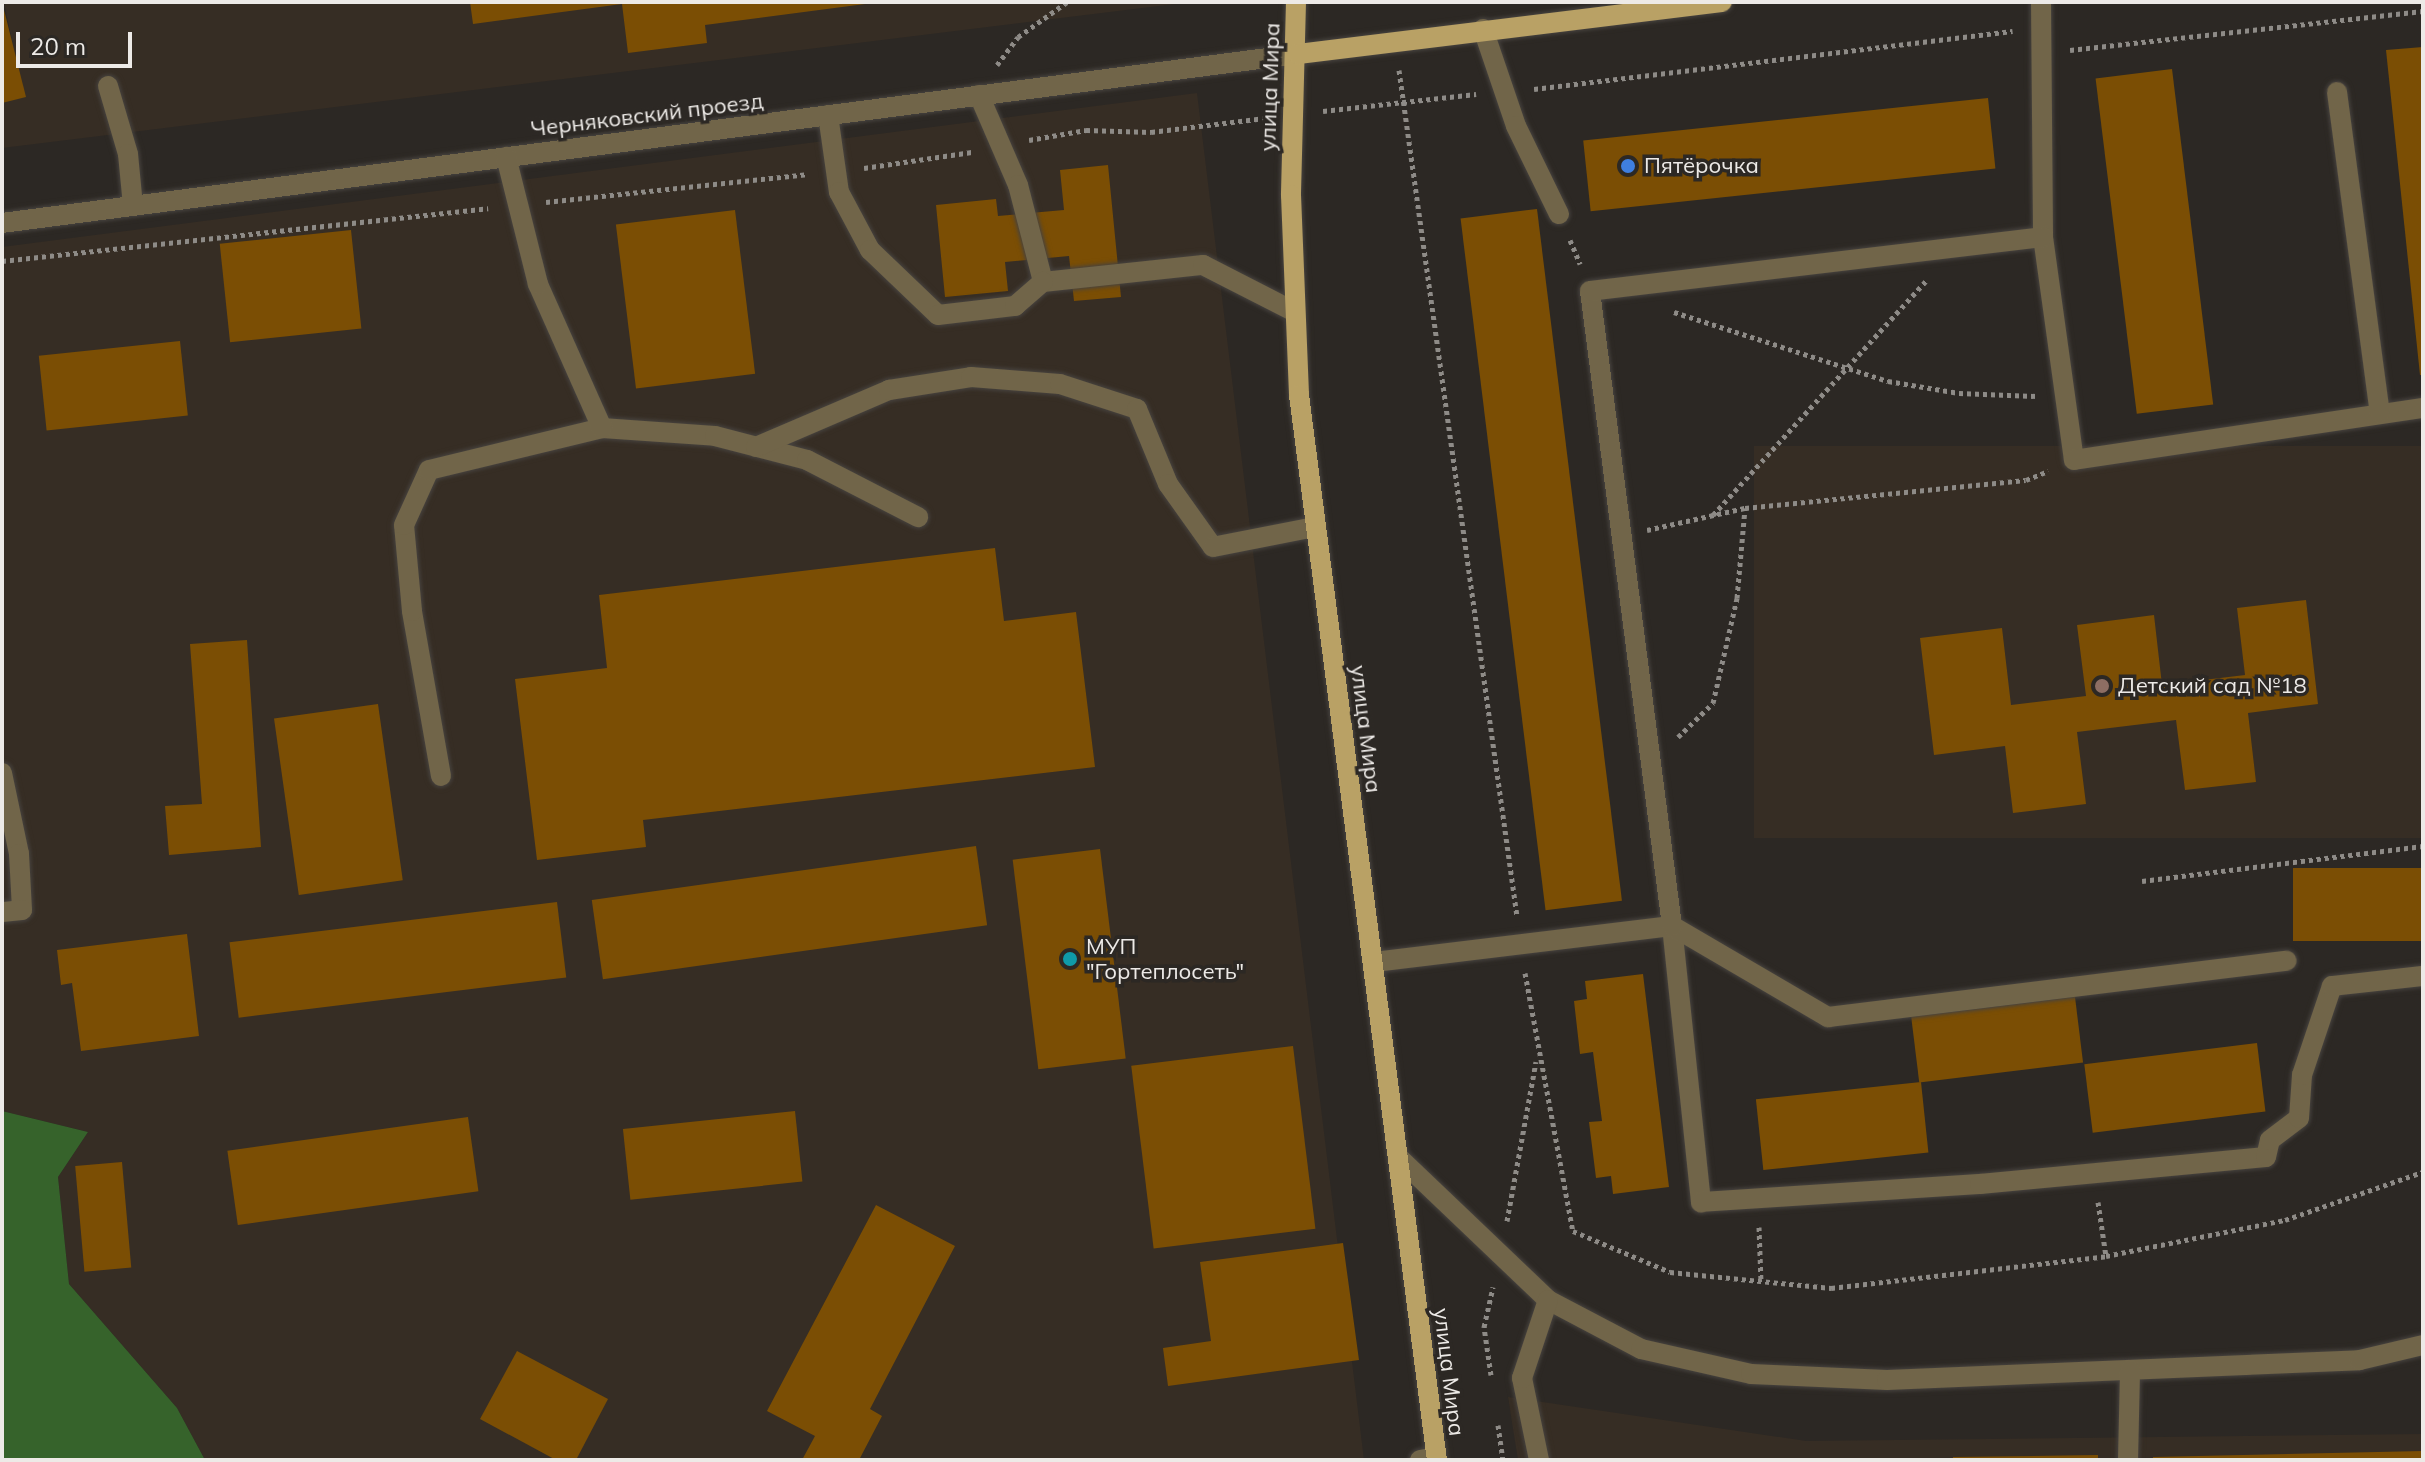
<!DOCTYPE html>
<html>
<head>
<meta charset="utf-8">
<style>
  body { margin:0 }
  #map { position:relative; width:2425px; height:1462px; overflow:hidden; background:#2c2824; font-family:Mulish,sans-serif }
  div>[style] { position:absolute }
  .built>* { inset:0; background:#362d24; transform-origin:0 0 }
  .forest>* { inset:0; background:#36632b }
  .building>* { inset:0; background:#7b4e04; transform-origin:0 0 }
  .path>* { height:5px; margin-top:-2.5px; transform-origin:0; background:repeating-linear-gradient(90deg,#8e8b87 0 4px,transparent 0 8px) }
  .roads { filter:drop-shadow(0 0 2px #47433f) drop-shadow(0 0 2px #47433f) }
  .minor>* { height:20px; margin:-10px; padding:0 10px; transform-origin:10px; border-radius:10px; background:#716549 }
  .major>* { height:20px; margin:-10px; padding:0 10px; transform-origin:10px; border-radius:10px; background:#b9a165 }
  .dots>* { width:22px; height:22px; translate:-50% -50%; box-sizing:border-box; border:4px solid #2c2824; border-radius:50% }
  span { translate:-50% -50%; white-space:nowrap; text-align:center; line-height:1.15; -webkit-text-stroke:7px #2c2824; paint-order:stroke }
  .street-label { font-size:22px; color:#edeae7 }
  .poi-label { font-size:22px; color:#edeae7 }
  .left { translate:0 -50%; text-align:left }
  .frame { position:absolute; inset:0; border:4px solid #edeae7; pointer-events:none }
  .scale { position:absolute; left:16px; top:32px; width:116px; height:36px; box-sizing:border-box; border:4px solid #edeae7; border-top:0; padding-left:10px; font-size:24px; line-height:28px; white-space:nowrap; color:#edeae7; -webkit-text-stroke:6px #2c2824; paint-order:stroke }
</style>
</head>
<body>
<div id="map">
  <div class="built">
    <div style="clip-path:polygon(4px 2px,1191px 2px,2px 148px,2px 3px,14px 51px)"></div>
    <div style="clip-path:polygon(1197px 93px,1364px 1460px,205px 1460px,177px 1408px,69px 1284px,58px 1177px,88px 1132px,2px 1111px,2px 247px)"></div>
    <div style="left:2423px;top:446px;width:392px;height:669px;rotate:90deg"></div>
    <div style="clip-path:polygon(1508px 1397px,1806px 1441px,2423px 1434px,2423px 1460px,1518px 1460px)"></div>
  </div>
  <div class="forest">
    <div style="clip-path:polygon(2px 1111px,88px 1132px,58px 1177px,69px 1284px,177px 1408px,205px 1460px,2px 1460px)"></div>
  </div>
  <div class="building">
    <div style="clip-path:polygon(2px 2px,26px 97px,2px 103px)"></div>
    <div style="clip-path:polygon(470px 2px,865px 2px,865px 4px,705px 25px,707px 43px,628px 53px,622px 4px,473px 24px)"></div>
    <div style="clip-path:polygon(2423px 47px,2423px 375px,2420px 375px,2386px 50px)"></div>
    <div style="left:2172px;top:69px;width:338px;height:77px;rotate:83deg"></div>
    <div style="left:1988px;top:98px;width:71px;height:407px;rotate:84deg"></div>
    <div style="clip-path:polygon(1108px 165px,1121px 297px,1074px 301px,1069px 256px,1005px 262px,1008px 291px,945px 297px,936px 205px,996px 199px,998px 216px,1064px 210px,1060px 170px)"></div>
    <div style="left:1537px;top:209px;width:697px;height:77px;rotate:83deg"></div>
    <div style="left:735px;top:210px;width:165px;height:120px;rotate:83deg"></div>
    <div style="left:351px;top:230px;width:99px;height:132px;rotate:84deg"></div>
    <div style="left:180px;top:341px;width:75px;height:142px;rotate:84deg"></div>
    <div style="clip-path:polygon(995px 548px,1004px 621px,1076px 612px,1095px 767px,643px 820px,646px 847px,537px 860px,515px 679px,607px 668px,599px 595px)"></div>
    <div style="clip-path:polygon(2306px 600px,2318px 704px,2248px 713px,2256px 782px,2185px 790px,2176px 720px,2077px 732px,2086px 804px,2013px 813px,2005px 746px,1934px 755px,1920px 638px,2002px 628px,2011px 705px,2086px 696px,2077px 625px,2154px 615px,2162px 685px,2245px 675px,2237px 608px)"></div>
    <div style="clip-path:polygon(247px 640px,261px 847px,169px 855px,165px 806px,202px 804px,190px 644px)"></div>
    <div style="left:378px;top:704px;width:178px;height:105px;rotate:82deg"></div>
    <div style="left:976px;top:846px;width:80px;height:388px;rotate:82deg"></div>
    <div style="left:1100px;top:849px;width:211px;height:88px;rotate:83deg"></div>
    <div style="left:2423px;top:868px;width:73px;height:130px;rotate:90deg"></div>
    <div style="left:557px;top:902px;width:76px;height:330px;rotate:83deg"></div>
    <div style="clip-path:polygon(187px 934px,199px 1036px,81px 1051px,72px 983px,61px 985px,57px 950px)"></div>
    <div style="clip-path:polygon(1643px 974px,1669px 1187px,1613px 1194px,1611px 1176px,1596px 1178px,1589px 1122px,1602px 1121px,1593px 1052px,1580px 1054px,1574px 1001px,1587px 999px,1585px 981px)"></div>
    <div style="left:2075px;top:997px;width:66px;height:165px;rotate:83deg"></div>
    <div style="left:2257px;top:1043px;width:69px;height:174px;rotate:83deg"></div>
    <div style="left:1293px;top:1046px;width:184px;height:163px;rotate:83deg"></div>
    <div style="left:1921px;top:1082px;width:71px;height:166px;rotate:84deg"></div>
    <div style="left:795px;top:1111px;width:71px;height:173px;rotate:84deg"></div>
    <div style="left:468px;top:1117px;width:75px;height:243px;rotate:82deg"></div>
    <div style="left:122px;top:1162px;width:106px;height:47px;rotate:85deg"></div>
    <div style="clip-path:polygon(876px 1205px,955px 1246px,870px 1409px,882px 1416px,859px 1460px,802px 1460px,815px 1436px,767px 1411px)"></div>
    <div style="clip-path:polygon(1343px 1243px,1359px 1360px,1168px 1386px,1163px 1348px,1211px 1341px,1200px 1262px)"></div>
    <div style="clip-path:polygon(517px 1351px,608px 1399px,576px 1460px,556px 1460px,480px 1419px)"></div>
    <div style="clip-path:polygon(2423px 1451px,2423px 1460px,2153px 1460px,2153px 1457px)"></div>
    <div style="clip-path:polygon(2098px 1455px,2098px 1460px,1953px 1460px,1953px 1457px)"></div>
  </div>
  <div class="path">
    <div style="left:2070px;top:50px;width:355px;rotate:-6.3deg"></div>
    <div style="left:997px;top:65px;width:35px;rotate:-53deg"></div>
    <div style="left:1018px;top:37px;width:60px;rotate:-35.5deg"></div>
    <div style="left:1399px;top:70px;width:854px;rotate:82.06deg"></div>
    <div style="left:1534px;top:89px;width:482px;rotate:-6.9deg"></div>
    <div style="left:1323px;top:111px;width:154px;rotate:-6.3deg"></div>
    <div style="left:1029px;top:140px;width:58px;rotate:-10deg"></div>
    <div style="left:1086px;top:130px;width:65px;rotate:1.8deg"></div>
    <div style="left:1151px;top:132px;width:115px;rotate:-7deg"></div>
    <div style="left:864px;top:168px;width:109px;rotate:-8.4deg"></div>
    <div style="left:546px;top:202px;width:262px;rotate:-6.1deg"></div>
    <div style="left:1570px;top:240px;width:26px;rotate:67deg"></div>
    <div style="left:2px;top:261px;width:489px;rotate:-6.2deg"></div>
    <div style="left:1674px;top:312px;width:225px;rotate:17.9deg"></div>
    <div style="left:1888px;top:381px;width:72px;rotate:9.6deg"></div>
    <div style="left:1959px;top:393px;width:77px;rotate:2.2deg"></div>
    <div style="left:1713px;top:515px;width:316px;rotate:-47.7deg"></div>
    <div style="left:1647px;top:530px;width:100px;rotate:-12.7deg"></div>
    <div style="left:1745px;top:508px;width:282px;rotate:-5.7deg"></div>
    <div style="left:2026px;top:480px;width:24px;rotate:-22deg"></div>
    <div style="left:1678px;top:737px;width:49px;rotate:-44.2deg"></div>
    <div style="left:1713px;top:703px;width:108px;rotate:-77.1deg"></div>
    <div style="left:1737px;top:598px;width:90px;rotate:-84.9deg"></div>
    <div style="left:2142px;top:881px;width:283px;rotate:-7.1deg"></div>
    <div style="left:1525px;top:973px;width:262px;rotate:79.5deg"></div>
    <div style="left:1573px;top:1231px;width:105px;rotate:22.9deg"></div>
    <div style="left:1670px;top:1272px;width:162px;rotate:5.7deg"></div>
    <div style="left:1831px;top:1288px;width:277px;rotate:-6.6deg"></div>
    <div style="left:2106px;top:1256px;width:183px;rotate:-11.4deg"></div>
    <div style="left:2285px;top:1220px;width:146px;rotate:-19.2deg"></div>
    <div style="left:2098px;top:1202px;width:55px;rotate:81.6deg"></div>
    <div style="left:1507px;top:1221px;width:162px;rotate:-79.7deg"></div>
    <div style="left:1759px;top:1227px;width:54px;rotate:87.9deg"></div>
    <div style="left:1491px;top:1375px;width:49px;rotate:-98.3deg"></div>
    <div style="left:1484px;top:1327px;width:41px;rotate:-77.3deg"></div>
    <div style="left:1498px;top:1425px;width:35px;rotate:82deg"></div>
  </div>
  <div class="roads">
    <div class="minor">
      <div style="left:2041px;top:2px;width:235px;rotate:89.5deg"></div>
      <div style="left:2043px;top:237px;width:225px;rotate:82.1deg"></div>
      <div style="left:2074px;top:460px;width:353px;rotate:-8.5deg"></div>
      <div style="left:1483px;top:29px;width:102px;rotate:71.2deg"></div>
      <div style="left:1516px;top:126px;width:98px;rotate:64deg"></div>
      <div style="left:108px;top:86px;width:71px;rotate:73.6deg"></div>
      <div style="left:128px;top:154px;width:52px;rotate:84.5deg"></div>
      <div style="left:2337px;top:92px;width:324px;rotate:82.4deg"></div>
      <div style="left:979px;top:95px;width:98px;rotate:66.6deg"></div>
      <div style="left:1018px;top:185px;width:100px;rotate:75.5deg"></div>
      <div style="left:1043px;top:282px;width:161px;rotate:-6.1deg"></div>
      <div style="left:1203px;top:265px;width:103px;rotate:27.1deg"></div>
      <div style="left:828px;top:115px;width:78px;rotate:81.9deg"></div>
      <div style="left:839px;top:192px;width:66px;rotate:61.9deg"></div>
      <div style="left:870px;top:250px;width:94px;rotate:43.7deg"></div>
      <div style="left:938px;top:315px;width:78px;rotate:-6.7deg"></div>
      <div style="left:1015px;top:306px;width:37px;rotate:-41deg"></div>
      <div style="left:2px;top:223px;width:1307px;rotate:-7.43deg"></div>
      <div style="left:602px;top:428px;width:113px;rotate:4deg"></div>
      <div style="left:715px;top:436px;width:95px;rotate:14.6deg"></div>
      <div style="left:807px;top:460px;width:125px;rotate:27.2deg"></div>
      <div style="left:756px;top:447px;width:145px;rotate:-23.2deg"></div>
      <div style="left:889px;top:390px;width:83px;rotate:-9deg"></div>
      <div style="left:971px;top:377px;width:89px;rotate:4.5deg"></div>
      <div style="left:1060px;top:384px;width:81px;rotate:18deg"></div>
      <div style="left:1137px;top:409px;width:81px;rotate:67.5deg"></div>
      <div style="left:1168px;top:484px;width:77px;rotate:54.5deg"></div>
      <div style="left:1213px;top:547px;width:104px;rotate:-11.1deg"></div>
      <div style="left:2px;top:773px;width:83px;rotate:78.1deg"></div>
      <div style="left:19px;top:854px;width:56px;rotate:86.9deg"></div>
      <div style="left:22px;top:910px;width:20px;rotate:174deg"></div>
      <div style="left:441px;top:776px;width:168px;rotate:-100deg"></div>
      <div style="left:412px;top:611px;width:86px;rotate:-95.3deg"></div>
      <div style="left:404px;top:525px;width:60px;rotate:-65.6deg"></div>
      <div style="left:429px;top:470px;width:178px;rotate:-13.6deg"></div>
      <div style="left:602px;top:428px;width:158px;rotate:-114deg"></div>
      <div style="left:538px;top:284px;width:131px;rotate:-104.1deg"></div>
      <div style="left:1672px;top:926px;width:278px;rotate:84deg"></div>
      <div style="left:1701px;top:1202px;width:280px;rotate:-3.7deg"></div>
      <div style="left:1980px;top:1184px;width:287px;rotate:-5.4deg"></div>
      <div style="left:2266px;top:1157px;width:17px;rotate:-77deg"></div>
      <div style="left:2270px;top:1140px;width:36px;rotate:-37deg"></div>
      <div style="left:2299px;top:1118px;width:43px;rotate:-86deg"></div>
      <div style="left:2302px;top:1075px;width:94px;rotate:-71.4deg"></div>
      <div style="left:2332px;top:986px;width:92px;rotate:-6.3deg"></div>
      <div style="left:1672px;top:926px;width:181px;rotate:30.3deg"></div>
      <div style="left:1828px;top:1017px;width:462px;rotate:-7deg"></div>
      <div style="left:1374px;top:962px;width:300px;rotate:-6.9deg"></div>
      <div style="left:1672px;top:926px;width:640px;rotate:-97.36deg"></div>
      <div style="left:1590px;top:291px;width:456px;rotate:-6.8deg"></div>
      <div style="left:1398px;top:1157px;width:207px;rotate:43.6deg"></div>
      <div style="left:1548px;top:1300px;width:105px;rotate:27.8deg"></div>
      <div style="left:1641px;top:1349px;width:113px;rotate:12.8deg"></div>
      <div style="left:1751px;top:1374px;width:136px;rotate:2.5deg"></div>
      <div style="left:1887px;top:1380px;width:473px;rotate:-2.4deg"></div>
      <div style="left:2360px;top:1360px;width:65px;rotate:-13.4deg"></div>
      <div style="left:1420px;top:1460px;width:16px;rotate:-11deg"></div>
      <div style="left:1539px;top:1460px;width:84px;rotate:-101.7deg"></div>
      <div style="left:1522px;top:1378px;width:82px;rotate:-71.6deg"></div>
      <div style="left:2128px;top:1460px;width:90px;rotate:-88.7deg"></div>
    </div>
    <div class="major">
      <div style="left:1296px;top:2px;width:193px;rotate:91.5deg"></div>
      <div style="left:1291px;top:195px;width:200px;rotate:87.7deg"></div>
      <div style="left:1299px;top:395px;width:1074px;rotate:82.62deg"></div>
      <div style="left:1298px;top:54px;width:427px;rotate:-7deg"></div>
    </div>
  </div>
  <div class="dots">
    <div style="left:1628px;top:166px;background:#3f7fe0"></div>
    <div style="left:2102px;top:686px;background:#8d6e63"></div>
    <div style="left:1070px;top:959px;background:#0f9aa8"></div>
  </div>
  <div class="street-label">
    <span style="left:1270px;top:87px;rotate:-88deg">улица Мира</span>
    <span style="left:647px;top:115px;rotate:-7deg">Черняковский проезд</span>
    <span style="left:1366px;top:729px;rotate:83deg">улица Мира</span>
    <span style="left:1449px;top:1372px;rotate:83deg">улица Мира</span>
  </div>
  <div class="poi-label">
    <span class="left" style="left:1644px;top:166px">Пятёрочка</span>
    <span class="left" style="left:2118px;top:686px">Детский сад №18</span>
    <span class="left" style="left:1086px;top:959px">МУП<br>"Гортеплосеть"</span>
  </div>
  <div class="frame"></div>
  <div class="scale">20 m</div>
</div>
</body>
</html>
